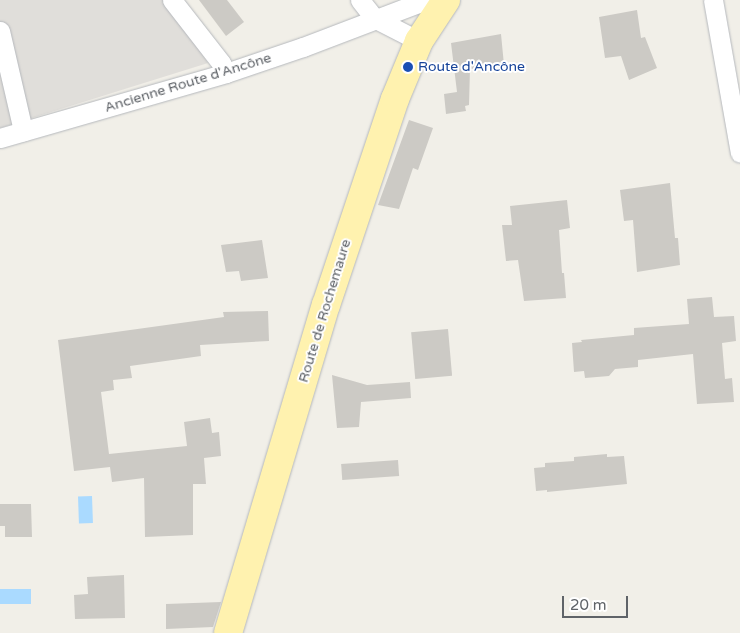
<!DOCTYPE html>
<html>
<head>
<meta charset="utf-8">
<style>
  body { margin:0 }
  #map { position:relative; width:740px; height:633px; overflow:hidden; background:#f1efe8; font-family:"Varela Round",sans-serif }
  div>[style] { position:absolute }
  .industrial>* { inset:0; background:#e0deda }
  .water>* { inset:0; background:#aadaff; transform-origin:0 0 }
  .building>* { inset:0; background:#cccac5; transform-origin:0 0 }
  .roads { filter:drop-shadow(0 0 1px #b5b8bc) drop-shadow(0 0 1px #b5b8bc) }
  .street>* { height:19px; margin:-9.5px; padding:0 9.5px; transform-origin:9.5px; border-radius:9.5px; background:#fff }
  .primary>* { height:28px; margin:-14px; padding:0 14px; transform-origin:14px; border-radius:14px; background:#fff2af }
  .dots>* { width:14px; height:14px; translate:-50% -50%; box-sizing:border-box; border:2px solid #fff; border-radius:50% }
  span { translate:-50% -50%; white-space:nowrap; text-align:center; line-height:1.15; -webkit-text-stroke:4px #fff; paint-order:stroke }
  .transit-label { font-size:14px; color:#164399 }
  .left { translate:0 -50%; text-align:left }
  .street-label { font-size:14px; color:#5f6368 }
  .scale { position:absolute; left:562px; top:596px; width:66px; height:22px; box-sizing:border-box; border:2px solid #5f6368; border-top:0; padding-left:6px; font-size:15px; line-height:18px; white-space:nowrap; color:#5f6368; -webkit-text-stroke:4px #fff; paint-order:stroke }
</style>
</head>
<body>
<div id="map">
  <div class="industrial">
    <div style="clip-path:polygon(0 0,166px 0,208px 63px,0 128px)"></div>
  </div>
  <div class="water">
    <div style="left:92px;top:496px;width:27px;height:14px;rotate:88deg"></div>
    <div style="left:31px;top:589px;width:15px;height:31px;rotate:90deg"></div>
  </div>
  <div class="building">
    <div style="clip-path:polygon(199px 0,227px 0,244px 22px,226px 36px)"></div>
    <div style="clip-path:polygon(637px 10px,641px 38px,645px 37px,657px 68px,629px 80px,621px 56px,605px 58px,599px 17px)"></div>
    <div style="clip-path:polygon(501px 34px,504px 65px,470px 69px,469px 105px,465px 106px,466px 111px,446px 114px,444px 94px,457px 92px,451px 43px)"></div>
    <div style="clip-path:polygon(409px 120px,433px 128px,418px 170px,413px 168px,399px 209px,378px 205px)"></div>
    <div style="clip-path:polygon(670px 183px,675px 238px,678px 238px,680px 265px,637px 272px,633px 220px,624px 221px,620px 190px)"></div>
    <div style="clip-path:polygon(567px 200px,570px 228px,559px 230px,562px 273px,564px 273px,566px 298px,524px 301px,518px 260px,506px 261px,502px 225px,512px 225px,510px 206px)"></div>
    <div style="clip-path:polygon(262px 240px,268px 278px,241px 281px,239px 271px,226px 272px,221px 245px)"></div>
    <div style="clip-path:polygon(712px 297px,714px 317px,734px 316px,736px 341px,722px 343px,725px 379px,732px 378px,734px 402px,697px 404px,693px 354px,638px 360px,638px 367px,615px 369px,609px 376px,585px 378px,584px 371px,574px 372px,572px 343px,582px 342px,581px 340px,634px 335px,634px 328px,689px 324px,687px 299px)"></div>
    <div style="clip-path:polygon(268px 311px,269px 341px,200px 345px,201px 356px,130px 366px,132px 378px,113px 380px,114px 390px,101px 392px,109px 454px,187px 446px,184px 422px,210px 418px,212px 433px,219px 432px,221px 456px,204px 458px,206px 484px,193px 484px,193px 535px,145px 537px,144px 478px,112px 482px,110px 467px,74px 471px,58px 340px,224px 317px,223px 312px)"></div>
    <div style="left:448px;top:329px;width:47px;height:37px;rotate:85deg"></div>
    <div style="clip-path:polygon(332px 375px,367px 385px,410px 382px,411px 398px,361px 402px,359px 427px,337px 428px)"></div>
    <div style="clip-path:polygon(607px 454px,607px 457px,624px 456px,627px 484px,547px 492px,547px 490px,536px 491px,534px 468px,545px 467px,545px 463px,574px 461px,574px 457px)"></div>
    <div style="left:398px;top:460px;width:16px;height:57px;rotate:86deg"></div>
    <div style="clip-path:polygon(0 504px,31px 504px,32px 537px,5px 537px,5px 526px,0 526px)"></div>
    <div style="clip-path:polygon(124px 575px,125px 618px,75px 619px,74px 595px,88px 594px,87px 577px)"></div>
    <div style="clip-path:polygon(221px 602px,213px 627px,166px 629px,166px 604px)"></div>
  </div>
  <div class="roads">
    <div class="street">
      <div style="left:172px;top:0;width:80px;rotate:52.1deg"></div>
      <div style="left:221px;top:63px;width:11px;rotate:63deg"></div>
      <div style="left:360px;top:0;width:23px;rotate:52deg"></div>
      <div style="left:374px;top:18px;width:51px;rotate:27.1deg"></div>
      <div style="left:713px;top:0;width:155px;rotate:80deg"></div>
      <div style="left:0;top:31px;width:103px;rotate:77deg"></div>
      <div style="left:0;top:138px;width:235px;rotate:-16deg"></div>
      <div style="left:226px;top:73px;width:81px;rotate:-18.7deg"></div>
      <div style="left:303px;top:47px;width:132px;rotate:-20.9deg"></div>
    </div>
    <div class="primary">
      <div style="left:228px;top:633px;width:342px;rotate:-73.4deg"></div>
      <div style="left:326px;top:305px;width:217px;rotate:-71.5deg"></div>
      <div style="left:395px;top:99px;width:63px;rotate:-67.5deg"></div>
      <div style="left:419px;top:41px;width:49px;rotate:-56.6deg"></div>
    </div>
  </div>
  <div class="dots">
    <div style="left:408px;top:67px;background:#1a4fb4"></div>
  </div>
  <div class="transit-label">
    <span class="left" style="left:418px;top:67px">Route d'Ancône</span>
  </div>
  <div class="street-label">
    <span style="left:188px;top:83px;rotate:-17deg">Ancienne Route d'Ancône</span>
    <span style="left:325px;top:311px;rotate:-73deg">Route de Rochemaure</span>
  </div>
  <div class="scale">20 m</div>
</div>
</body>
</html>
